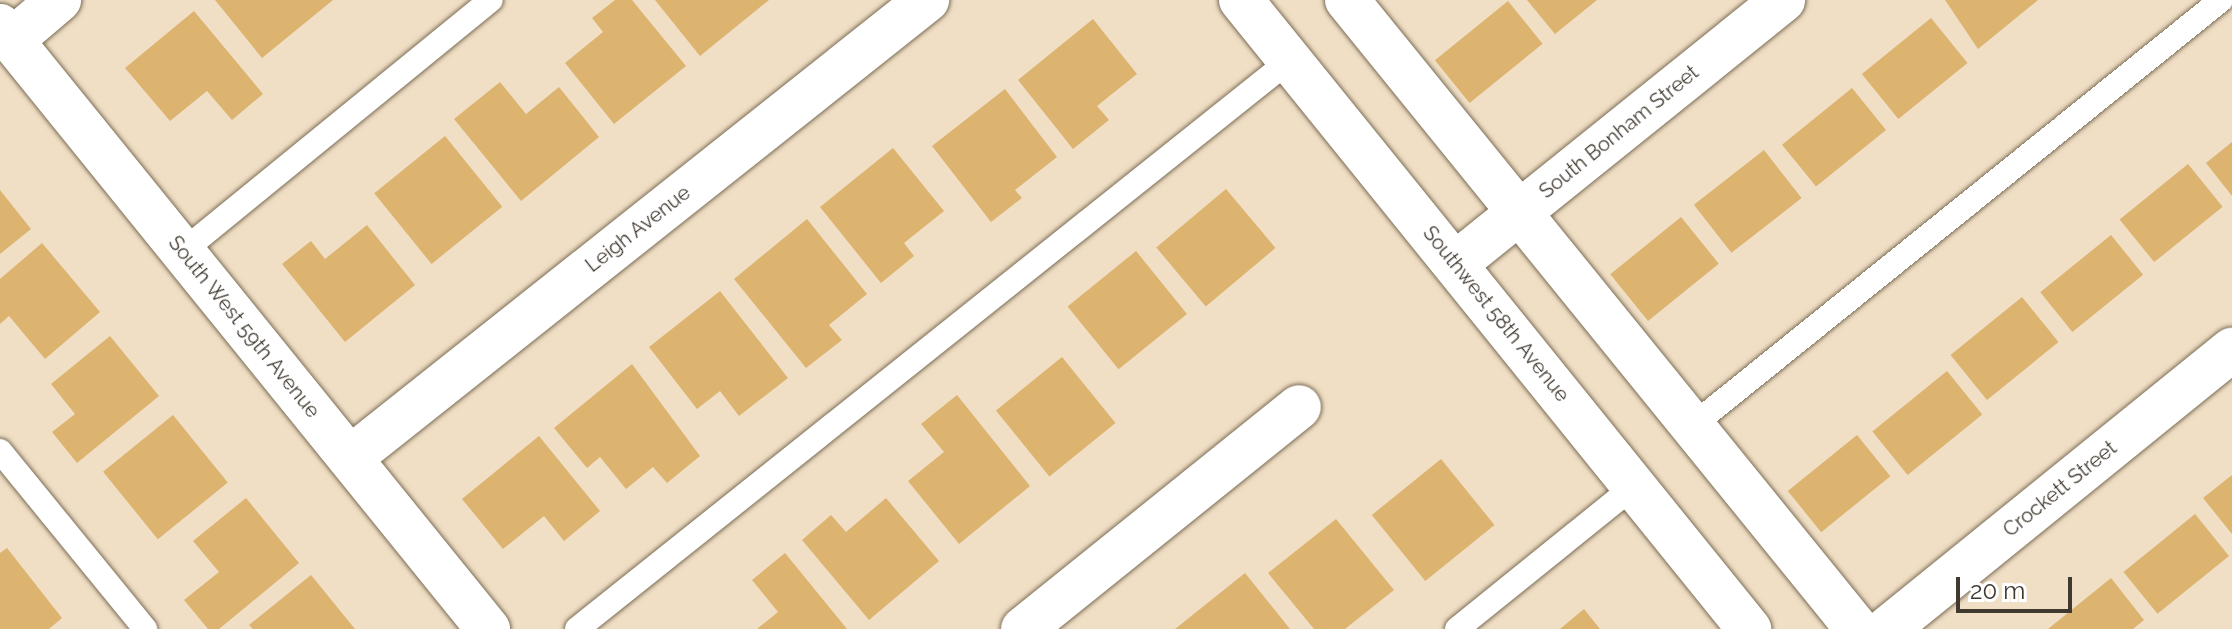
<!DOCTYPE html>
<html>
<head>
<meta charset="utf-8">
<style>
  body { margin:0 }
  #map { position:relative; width:2232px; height:629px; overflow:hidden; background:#f0dfc5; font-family:Raleway,sans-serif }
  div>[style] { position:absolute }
  .building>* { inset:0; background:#ddb370; transform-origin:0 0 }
  .roads { filter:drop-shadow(0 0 2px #7c6d56) drop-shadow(0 0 2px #7c6d56) }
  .lane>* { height:24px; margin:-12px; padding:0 12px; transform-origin:12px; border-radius:12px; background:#fff }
  .street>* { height:44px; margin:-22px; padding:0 22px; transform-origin:22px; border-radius:22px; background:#fff }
  .secondary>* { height:44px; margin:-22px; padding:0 22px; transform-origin:22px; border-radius:22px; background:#fff }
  span { translate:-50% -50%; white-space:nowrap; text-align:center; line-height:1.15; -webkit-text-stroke:6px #fff; paint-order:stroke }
  .street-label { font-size:20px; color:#40392f }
  .scale { position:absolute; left:1956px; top:577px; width:116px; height:36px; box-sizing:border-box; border:4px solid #40392f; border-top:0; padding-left:10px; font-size:24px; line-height:28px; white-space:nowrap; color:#40392f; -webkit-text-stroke:6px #fff; paint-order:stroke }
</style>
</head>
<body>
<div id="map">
  <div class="building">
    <div style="clip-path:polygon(215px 0,333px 0,262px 58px)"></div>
    <div style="clip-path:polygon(615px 0,632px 0,686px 66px,614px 124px,565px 63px,603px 32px,592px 18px)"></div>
    <div style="clip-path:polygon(655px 0,769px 0,700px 56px)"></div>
    <div style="clip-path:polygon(1527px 0,1597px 0,1555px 34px)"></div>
    <div style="clip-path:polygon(1945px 0,2038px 0,1978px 49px)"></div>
    <div style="left:1508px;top:1px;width:55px;height:94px;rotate:51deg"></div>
    <div style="clip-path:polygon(194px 11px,263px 94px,232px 120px,207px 91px,170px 121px,125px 68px)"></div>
    <div style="left:1931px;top:18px;width:58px;height:89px;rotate:51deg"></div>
    <div style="clip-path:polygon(1093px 19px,1137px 74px,1097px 106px,1109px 120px,1073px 149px,1018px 80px)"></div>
    <div style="clip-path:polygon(500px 82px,526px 114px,559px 87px,599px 137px,521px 201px,454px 119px)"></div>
    <div style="left:1852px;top:88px;width:54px;height:90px;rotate:51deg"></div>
    <div style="clip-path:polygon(1005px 89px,1057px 157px,1015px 190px,1022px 198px,991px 222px,932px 146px)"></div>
    <div style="left:445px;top:136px;width:91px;height:91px;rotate:51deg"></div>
    <div style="clip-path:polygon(2232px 142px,2232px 196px,2206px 163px)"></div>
    <div style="clip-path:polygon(893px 148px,944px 211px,904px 243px,914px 256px,881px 283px,820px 207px)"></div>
    <div style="left:1764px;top:150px;width:61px;height:89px;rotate:52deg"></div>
    <div style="left:2188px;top:164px;width:55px;height:88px;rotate:51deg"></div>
    <div style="left:1226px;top:189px;width:77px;height:91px;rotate:50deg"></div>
    <div style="clip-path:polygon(0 190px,31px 229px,0 254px)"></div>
    <div style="left:1681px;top:217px;width:60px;height:91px;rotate:51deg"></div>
    <div style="clip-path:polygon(807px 219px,867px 294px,829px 325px,842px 340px,806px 368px,734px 279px)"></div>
    <div style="clip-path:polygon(367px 225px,415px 285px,345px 342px,282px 264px,311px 241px,325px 259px)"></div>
    <div style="left:2111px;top:235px;width:51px;height:91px;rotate:51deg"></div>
    <div style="clip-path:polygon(42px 243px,100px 312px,45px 359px,9px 316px,0 324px,0 279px)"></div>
    <div style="left:1136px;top:251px;width:81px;height:88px;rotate:51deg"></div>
    <div style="clip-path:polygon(720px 291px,788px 378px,739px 416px,720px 391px,697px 409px,649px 347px)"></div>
    <div style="left:2022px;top:297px;width:58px;height:92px;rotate:51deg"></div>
    <div style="clip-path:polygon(110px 336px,159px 396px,77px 463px,52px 432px,75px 414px,51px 384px)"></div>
    <div style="left:1062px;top:357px;width:85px;height:85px;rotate:51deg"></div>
    <div style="clip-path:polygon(632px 364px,700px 456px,667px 483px,653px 467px,626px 489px,600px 457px,587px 468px,554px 428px)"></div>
    <div style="left:1947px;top:371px;width:56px;height:96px;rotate:51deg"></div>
    <div style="clip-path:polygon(957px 395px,1030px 486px,959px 544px,908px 481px,944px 452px,921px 424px)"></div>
    <div style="left:173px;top:415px;width:87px;height:90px;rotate:51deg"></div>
    <div style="left:1857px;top:435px;width:53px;height:89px;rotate:51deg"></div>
    <div style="clip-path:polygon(539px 436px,600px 511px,564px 541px,544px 516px,503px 549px,462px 499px)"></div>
    <div style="left:1441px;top:459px;width:85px;height:89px;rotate:51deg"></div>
    <div style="clip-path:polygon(2232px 475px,2232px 534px,2203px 498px)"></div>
    <div style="clip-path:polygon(246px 498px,299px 563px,219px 629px,208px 629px,184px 600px,219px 572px,193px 541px)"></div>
    <div style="clip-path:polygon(886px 498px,939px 561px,869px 620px,802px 540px,831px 515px,846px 532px)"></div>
    <div style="left:2195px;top:514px;width:54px;height:92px;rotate:51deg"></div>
    <div style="clip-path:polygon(1336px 519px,1394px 590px,1345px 629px,1314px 629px,1268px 573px)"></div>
    <div style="clip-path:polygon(7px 548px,62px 618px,49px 629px,0 629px,0 553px)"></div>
    <div style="clip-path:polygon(785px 553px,847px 629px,757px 629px,778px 612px,752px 580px)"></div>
    <div style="clip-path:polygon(1245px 573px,1290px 629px,1175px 629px)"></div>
    <div style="clip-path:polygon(311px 575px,355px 629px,253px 629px,249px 625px)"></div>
    <div style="clip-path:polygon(2111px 578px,2144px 620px,2133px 629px,2048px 629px)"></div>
    <div style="clip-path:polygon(1584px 609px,1600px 629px,1560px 629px)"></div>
  </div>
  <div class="roads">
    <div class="lane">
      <div style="left:183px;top:251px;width:397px;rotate:-39.2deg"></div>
      <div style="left:1692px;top:426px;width:679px;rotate:-38.84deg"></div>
      <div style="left:0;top:451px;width:230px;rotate:50.8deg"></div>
      <div style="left:577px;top:629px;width:912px;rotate:-38.59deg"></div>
      <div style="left:1457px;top:629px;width:228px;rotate:-38.9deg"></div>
    </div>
    <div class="street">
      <div style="left:1347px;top:0;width:810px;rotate:50.96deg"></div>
      <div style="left:12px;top:40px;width:62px;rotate:-40.4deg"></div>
      <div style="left:350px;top:458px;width:737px;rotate:-38.44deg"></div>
      <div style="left:1023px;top:629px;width:354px;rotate:-38.8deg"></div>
      <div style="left:1887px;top:629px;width:444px;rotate:-39deg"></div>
    </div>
    <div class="secondary">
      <div style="left:1241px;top:0;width:809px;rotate:51.07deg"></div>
      <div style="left:0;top:26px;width:776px;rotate:51.02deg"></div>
      <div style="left:1455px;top:264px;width:421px;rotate:-38.8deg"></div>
    </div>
  </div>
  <div class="street-label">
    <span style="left:1619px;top:132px;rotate:-39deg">South Bonham Street</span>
    <span style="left:638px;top:229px;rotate:-38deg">Leigh Avenue</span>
    <span style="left:1496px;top:314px;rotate:51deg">Southwest 58th Avenue</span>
    <span style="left:244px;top:327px;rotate:51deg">South West 59th Avenue</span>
    <span style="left:2060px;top:489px;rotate:-39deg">Crockett Street</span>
  </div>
  <div class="scale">20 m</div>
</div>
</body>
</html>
